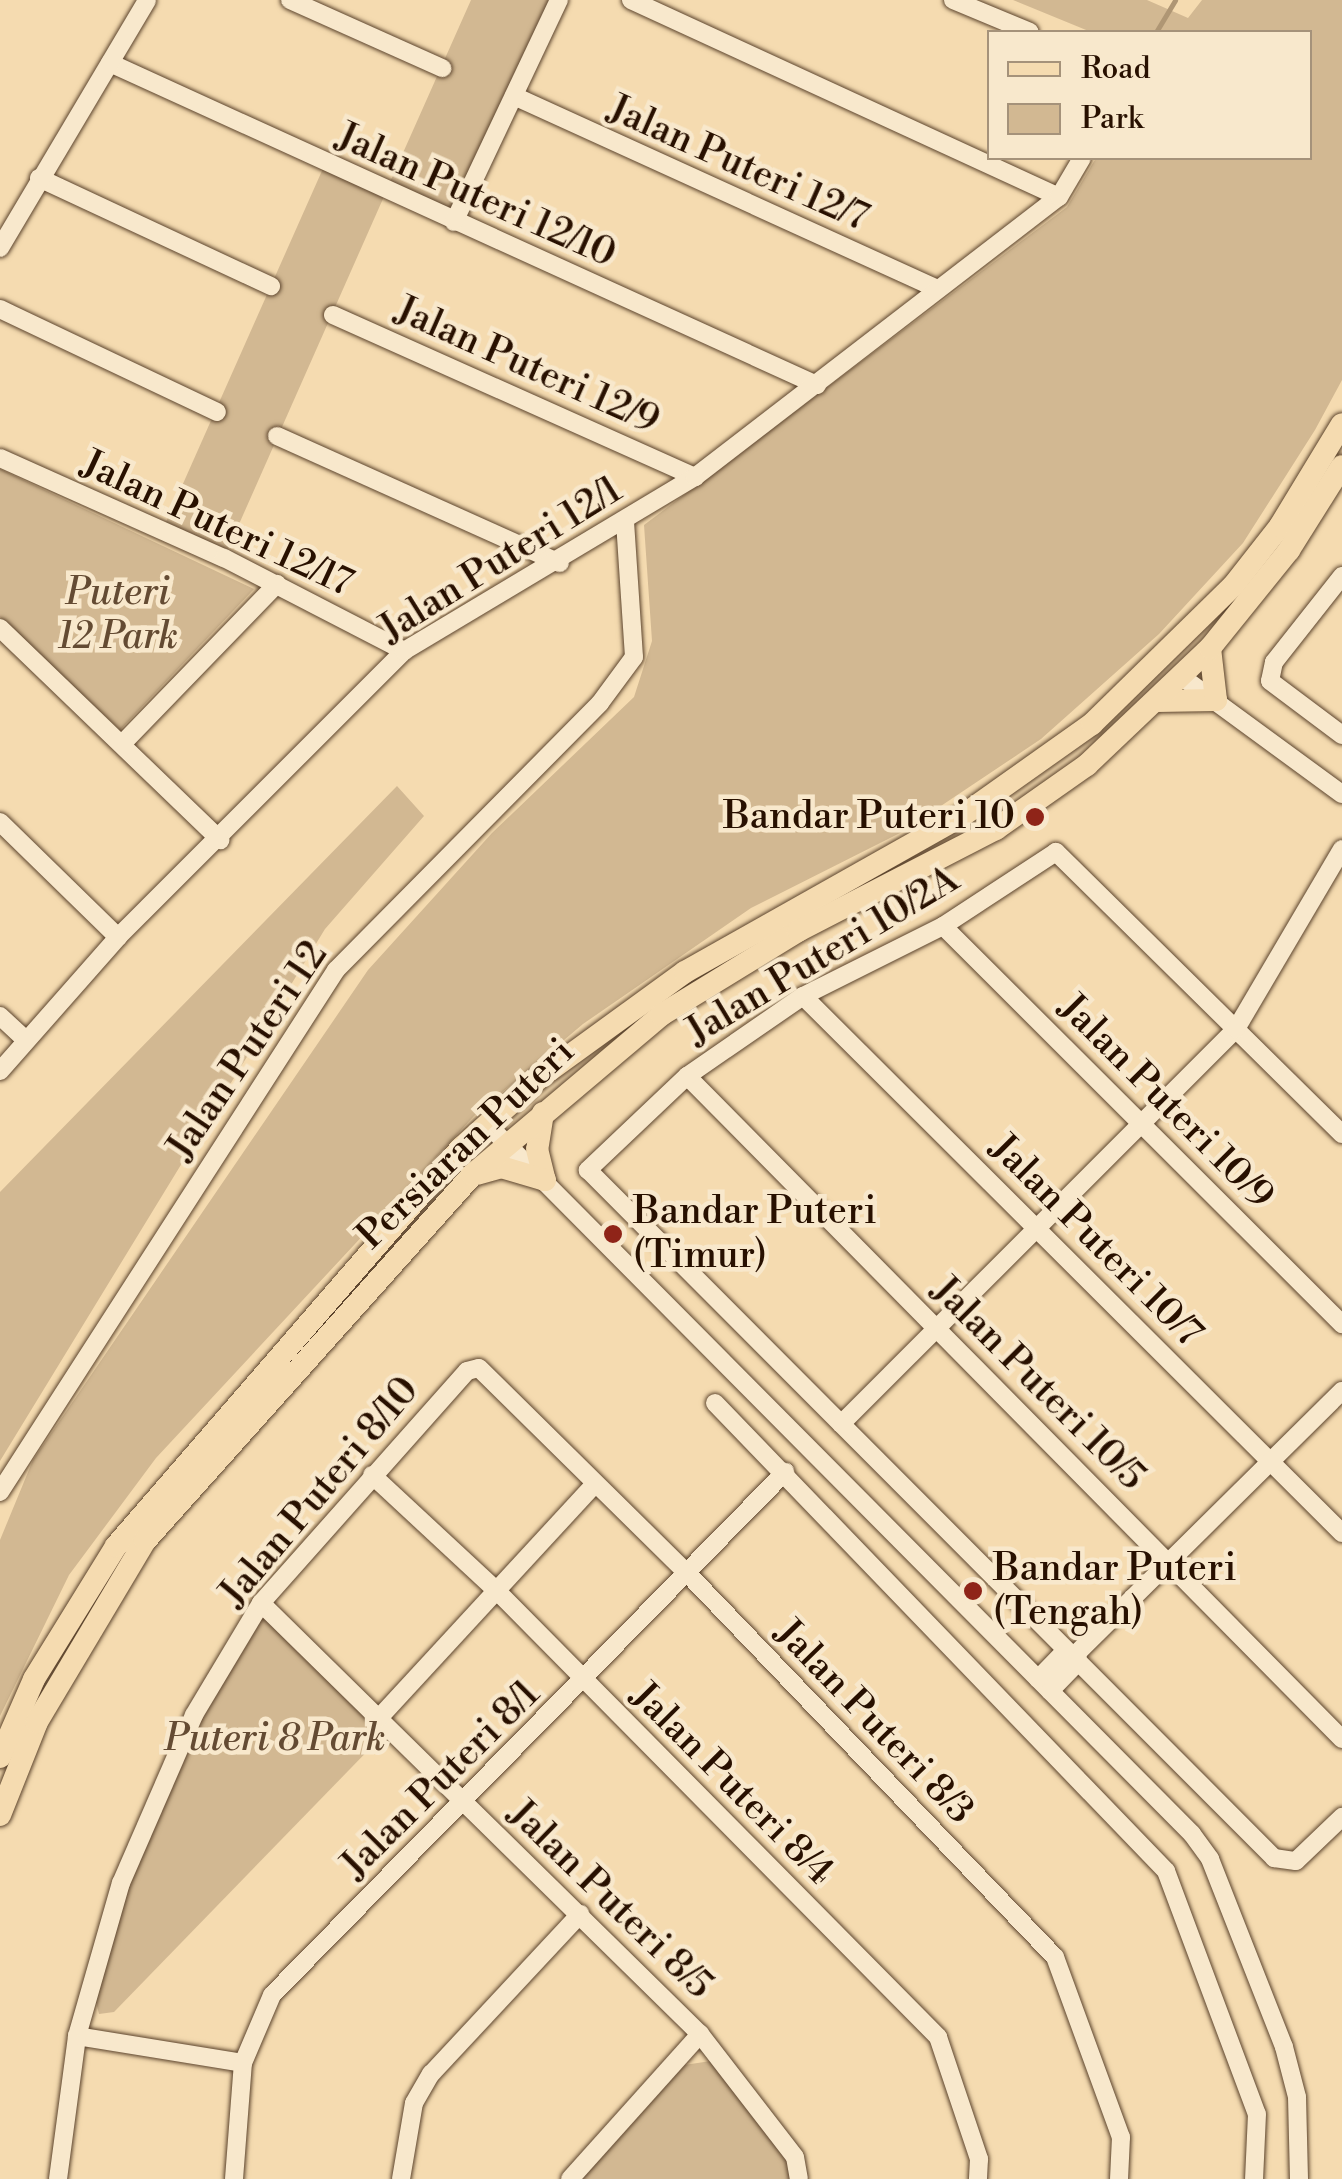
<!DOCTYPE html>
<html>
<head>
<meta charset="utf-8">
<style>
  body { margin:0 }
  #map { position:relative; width:1342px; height:2179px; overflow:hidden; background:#f5dbb0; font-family:"Libre Bodoni",serif }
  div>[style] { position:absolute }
  .green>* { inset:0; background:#d2b892 }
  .stream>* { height:5px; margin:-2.5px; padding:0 2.5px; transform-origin:2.5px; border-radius:2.5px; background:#af9674 }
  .roads { filter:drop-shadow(0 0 2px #5b432c) drop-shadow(0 0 2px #5b432c) }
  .minor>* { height:18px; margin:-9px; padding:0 9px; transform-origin:9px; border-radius:9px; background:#f8e8cc }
  .major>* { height:22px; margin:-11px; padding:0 11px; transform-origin:11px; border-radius:11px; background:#f5dbb0 }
  .dots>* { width:28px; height:28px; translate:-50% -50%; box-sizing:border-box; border:5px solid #f8e8cc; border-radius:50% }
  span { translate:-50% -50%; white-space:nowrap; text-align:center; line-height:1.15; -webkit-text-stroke:9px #f8e8cc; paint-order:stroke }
  .street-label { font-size:38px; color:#281000 }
  .park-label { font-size:38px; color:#644b33; font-style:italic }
  .poi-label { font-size:38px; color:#281000 }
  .right { translate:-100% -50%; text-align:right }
  .left { translate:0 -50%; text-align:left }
  .legend { position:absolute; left:987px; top:30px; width:325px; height:130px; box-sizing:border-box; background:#f8e8cc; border:2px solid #a5927a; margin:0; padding:12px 18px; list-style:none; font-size:30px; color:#281000 }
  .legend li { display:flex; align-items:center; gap:20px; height:50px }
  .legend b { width:50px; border:2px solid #a5927a }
</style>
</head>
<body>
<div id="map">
  <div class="green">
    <div style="clip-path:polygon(471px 0,559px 0,454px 222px,386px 192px,224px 558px,162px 531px,325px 164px,386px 191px)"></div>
    <div style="clip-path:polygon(1013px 0,1147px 0,1188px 18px,1202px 0,1342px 0,1342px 380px,1315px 430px,1243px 543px,1159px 634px,1041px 739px,902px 832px,751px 908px,583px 1024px,474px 1116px,156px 1458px,69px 1575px,0 1716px,0 1540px,33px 1460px,368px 970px,492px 833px,634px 697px,652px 641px,644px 525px,1067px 207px,1096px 158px,1310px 158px,1310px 32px,1091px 32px)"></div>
    <div style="clip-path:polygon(0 469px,254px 589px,120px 730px,0 617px)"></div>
    <div style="clip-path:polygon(397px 786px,424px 816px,325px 929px,0 1461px,0 1192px)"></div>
    <div style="clip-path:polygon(263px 1612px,384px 1734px,114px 2012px,99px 2014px,93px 1990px,124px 1883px,200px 1717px)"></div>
    <div style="clip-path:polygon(711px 2061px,788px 2159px,792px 2179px,577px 2179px,684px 2065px)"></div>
  </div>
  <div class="stream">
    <div style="left:1156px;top:32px;width:37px;rotate:-59deg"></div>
  </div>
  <div class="roads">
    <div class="minor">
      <div style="left:290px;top:0;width:167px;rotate:24.1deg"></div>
      <div style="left:631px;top:0;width:471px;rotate:24.7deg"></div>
      <div style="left:953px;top:0;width:83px;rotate:22.6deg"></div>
      <div style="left:110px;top:63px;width:777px;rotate:24.49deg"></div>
      <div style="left:514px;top:96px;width:464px;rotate:24.5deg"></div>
      <div style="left:39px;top:178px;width:256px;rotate:25deg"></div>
      <div style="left:454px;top:222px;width:246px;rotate:-64.7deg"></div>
      <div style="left:0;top:248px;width:288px;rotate:-59.3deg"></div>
      <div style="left:0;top:309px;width:240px;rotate:25.4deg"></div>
      <div style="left:333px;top:315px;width:397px;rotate:24.1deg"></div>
      <div style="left:277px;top:436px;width:310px;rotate:24.2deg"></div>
      <div style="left:0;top:458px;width:245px;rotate:24.1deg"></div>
      <div style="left:224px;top:558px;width:203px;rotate:27.3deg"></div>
      <div style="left:1342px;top:576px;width:110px;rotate:128.3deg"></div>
      <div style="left:1274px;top:662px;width:19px;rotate:102deg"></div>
      <div style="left:1270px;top:681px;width:90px;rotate:36.9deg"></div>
      <div style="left:0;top:628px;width:306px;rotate:43.9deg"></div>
      <div style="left:1182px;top:677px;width:198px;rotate:36.2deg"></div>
      <div style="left:122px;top:744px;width:223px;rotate:-45.9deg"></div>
      <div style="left:0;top:822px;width:165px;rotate:44.3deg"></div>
      <div style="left:943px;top:926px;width:564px;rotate:44.93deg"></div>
      <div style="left:803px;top:996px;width:761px;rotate:44.89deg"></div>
      <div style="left:0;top:1016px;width:34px;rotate:43deg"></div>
      <div style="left:0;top:1071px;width:179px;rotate:-48.6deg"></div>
      <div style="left:118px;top:937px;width:404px;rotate:-45deg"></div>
      <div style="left:404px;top:651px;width:339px;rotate:-30.9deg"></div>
      <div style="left:695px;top:477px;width:459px;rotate:-37.6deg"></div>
      <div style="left:1059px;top:197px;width:45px;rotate:-59.5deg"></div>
      <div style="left:687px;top:1076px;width:932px;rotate:45.35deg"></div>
      <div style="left:488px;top:1125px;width:999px;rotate:45.2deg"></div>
      <div style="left:1192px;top:1834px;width:31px;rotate:54deg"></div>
      <div style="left:1210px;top:1859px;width:202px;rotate:68.5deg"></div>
      <div style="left:1284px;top:2047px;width:52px;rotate:75.4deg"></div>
      <div style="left:1297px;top:2097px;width:82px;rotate:88.6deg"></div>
      <div style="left:1342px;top:1134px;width:402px;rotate:-135.4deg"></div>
      <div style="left:1056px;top:852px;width:135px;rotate:146.8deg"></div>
      <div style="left:943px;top:926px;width:157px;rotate:153.4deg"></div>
      <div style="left:803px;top:996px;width:141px;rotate:145.4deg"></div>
      <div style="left:687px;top:1076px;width:137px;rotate:136.5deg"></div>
      <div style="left:588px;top:1170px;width:972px;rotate:45.08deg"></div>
      <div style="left:1274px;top:1858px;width:22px;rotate:8deg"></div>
      <div style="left:1296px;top:1861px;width:64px;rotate:-43.7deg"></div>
      <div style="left:715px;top:1403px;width:650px;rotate:46.06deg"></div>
      <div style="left:1166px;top:1871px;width:259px;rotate:69.5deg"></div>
      <div style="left:1257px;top:2114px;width:65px;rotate:92.6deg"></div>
      <div style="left:841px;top:1424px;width:559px;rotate:-45deg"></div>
      <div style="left:1236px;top:1029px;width:209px;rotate:-59.5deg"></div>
      <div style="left:372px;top:1475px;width:172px;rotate:42.9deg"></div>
      <div style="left:498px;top:1592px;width:626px;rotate:45.32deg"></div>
      <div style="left:938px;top:2037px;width:129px;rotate:71.4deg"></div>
      <div style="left:979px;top:2159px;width:20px;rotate:93deg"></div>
      <div style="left:0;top:1492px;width:621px;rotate:-57.23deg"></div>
      <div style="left:336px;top:970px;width:375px;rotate:-45.3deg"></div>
      <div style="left:600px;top:703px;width:57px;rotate:-53.5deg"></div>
      <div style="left:634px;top:657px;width:135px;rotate:-93.8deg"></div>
      <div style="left:261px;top:1603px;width:615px;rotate:44.47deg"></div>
      <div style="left:700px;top:2034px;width:155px;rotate:52.3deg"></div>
      <div style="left:795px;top:2157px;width:22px;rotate:80deg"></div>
      <div style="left:1038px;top:1679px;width:39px;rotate:-46deg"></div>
      <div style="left:1050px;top:1691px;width:39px;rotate:-46deg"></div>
      <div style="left:1077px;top:1663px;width:11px;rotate:-85deg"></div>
      <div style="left:1078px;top:1652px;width:371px;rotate:-44.7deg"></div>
      <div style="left:378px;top:1719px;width:318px;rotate:-47.3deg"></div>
      <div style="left:77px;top:2036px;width:168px;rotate:9.2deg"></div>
      <div style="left:58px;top:2179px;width:144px;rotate:-82.4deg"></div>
      <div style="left:77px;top:2036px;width:159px;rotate:-74deg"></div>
      <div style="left:121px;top:1883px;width:183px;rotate:-66.5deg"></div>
      <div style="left:194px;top:1715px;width:131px;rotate:-59.1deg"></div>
      <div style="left:261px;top:1603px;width:310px;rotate:-48.4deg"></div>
      <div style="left:467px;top:1371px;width:12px;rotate:-14deg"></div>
      <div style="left:479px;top:1368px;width:295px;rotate:44.6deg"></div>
      <div style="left:689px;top:1575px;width:529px;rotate:46.23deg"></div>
      <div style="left:1055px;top:1957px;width:192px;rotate:69.9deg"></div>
      <div style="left:1121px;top:2137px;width:42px;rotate:92.7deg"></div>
      <div style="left:234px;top:2179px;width:116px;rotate:-85.6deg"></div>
      <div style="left:243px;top:2063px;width:74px;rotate:-66.9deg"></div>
      <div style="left:272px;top:1995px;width:733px;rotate:-45.55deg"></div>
      <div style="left:401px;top:2179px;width:77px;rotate:-80.3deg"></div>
      <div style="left:414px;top:2103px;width:34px;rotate:-60deg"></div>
      <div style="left:431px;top:2074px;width:219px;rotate:-47deg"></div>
      <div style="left:570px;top:2179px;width:195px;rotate:-48.1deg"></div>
    </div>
    <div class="major">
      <div style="left:1157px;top:701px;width:59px;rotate:-1deg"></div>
      <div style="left:1216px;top:700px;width:52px;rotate:-96.6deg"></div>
      <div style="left:543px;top:1113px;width:36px;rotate:99deg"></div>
      <div style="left:537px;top:1149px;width:32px;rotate:76deg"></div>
      <div style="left:477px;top:1174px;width:25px;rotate:-16deg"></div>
      <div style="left:501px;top:1167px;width:46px;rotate:16.5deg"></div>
      <div style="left:0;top:1757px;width:85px;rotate:-66.4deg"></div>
      <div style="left:34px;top:1679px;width:156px;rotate:-58.3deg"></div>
      <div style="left:116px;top:1546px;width:527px;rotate:-49.08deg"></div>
      <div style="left:461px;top:1148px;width:105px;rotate:-41.9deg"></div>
      <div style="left:539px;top:1078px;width:180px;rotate:-36deg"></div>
      <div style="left:685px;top:972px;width:318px;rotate:-29.4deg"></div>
      <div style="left:962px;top:816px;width:159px;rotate:-35.3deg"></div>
      <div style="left:1092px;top:724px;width:197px;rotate:-44.4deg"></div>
      <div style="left:1233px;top:586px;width:76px;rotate:-51.9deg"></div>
      <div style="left:1280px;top:526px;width:119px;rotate:-58.7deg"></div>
      <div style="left:0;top:1815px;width:100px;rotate:-68.3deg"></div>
      <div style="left:37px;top:1722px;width:211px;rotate:-59.2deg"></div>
      <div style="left:145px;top:1541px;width:491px;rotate:-48.2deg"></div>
      <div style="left:472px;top:1175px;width:248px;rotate:-40.2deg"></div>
      <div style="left:661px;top:1015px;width:161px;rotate:-31.5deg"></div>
      <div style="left:798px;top:931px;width:223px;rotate:-27.3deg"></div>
      <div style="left:996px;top:829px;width:111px;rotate:-35.1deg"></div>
      <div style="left:1087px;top:765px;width:170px;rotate:-43.6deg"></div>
      <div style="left:1210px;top:648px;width:126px;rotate:-51.1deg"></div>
      <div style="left:1289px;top:550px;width:99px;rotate:-57.8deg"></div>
    </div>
  </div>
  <div class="dots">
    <div style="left:1035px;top:817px;background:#8f2418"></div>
    <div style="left:613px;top:1234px;background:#8f2418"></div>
    <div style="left:973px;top:1591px;background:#8f2418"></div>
  </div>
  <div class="street-label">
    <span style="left:738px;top:164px;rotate:24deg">Jalan Puteri 12/7</span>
    <span style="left:476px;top:196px;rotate:24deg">Jalan Puteri 12/10</span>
    <span style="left:527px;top:366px;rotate:24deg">Jalan Puteri 12/9</span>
    <span style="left:217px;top:524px;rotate:25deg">Jalan Puteri 12/17</span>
    <span style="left:501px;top:560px;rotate:-32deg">Jalan Puteri 12/1</span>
    <span style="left:823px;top:956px;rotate:-31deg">Jalan Puteri 10/2A</span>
    <span style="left:248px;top:1051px;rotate:-56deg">Jalan Puteri 12</span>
    <span style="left:1166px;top:1102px;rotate:45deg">Jalan Puteri 10/9</span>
    <span style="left:466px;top:1144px;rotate:-44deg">Persiaran Puteri</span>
    <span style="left:1096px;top:1241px;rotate:45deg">Jalan Puteri 10/7</span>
    <span style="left:1038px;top:1384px;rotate:45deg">Jalan Puteri 10/5</span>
    <span style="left:320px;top:1492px;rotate:-50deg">Jalan Puteri 8/10</span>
    <span style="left:874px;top:1722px;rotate:46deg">Jalan Puteri 8/3</span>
    <span style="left:441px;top:1780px;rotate:-45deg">Jalan Puteri 8/1</span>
    <span style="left:732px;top:1784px;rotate:45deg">Jalan Puteri 8/4</span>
    <span style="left:610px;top:1900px;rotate:44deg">Jalan Puteri 8/5</span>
  </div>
  <div class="park-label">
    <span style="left:118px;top:615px">Puteri<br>12 Park</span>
    <span style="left:275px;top:1739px">Puteri 8 Park</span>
  </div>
  <div class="poi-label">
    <span class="right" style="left:1015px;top:817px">Bandar Puteri 10</span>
    <span class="left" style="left:633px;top:1234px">Bandar Puteri<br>(Timur)</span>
    <span class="left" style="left:993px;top:1591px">Bandar Puteri<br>(Tengah)</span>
  </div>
  <ul class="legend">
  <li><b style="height:12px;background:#f5dbb0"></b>Road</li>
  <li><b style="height:28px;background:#d2b892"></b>Park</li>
  </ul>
</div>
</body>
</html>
